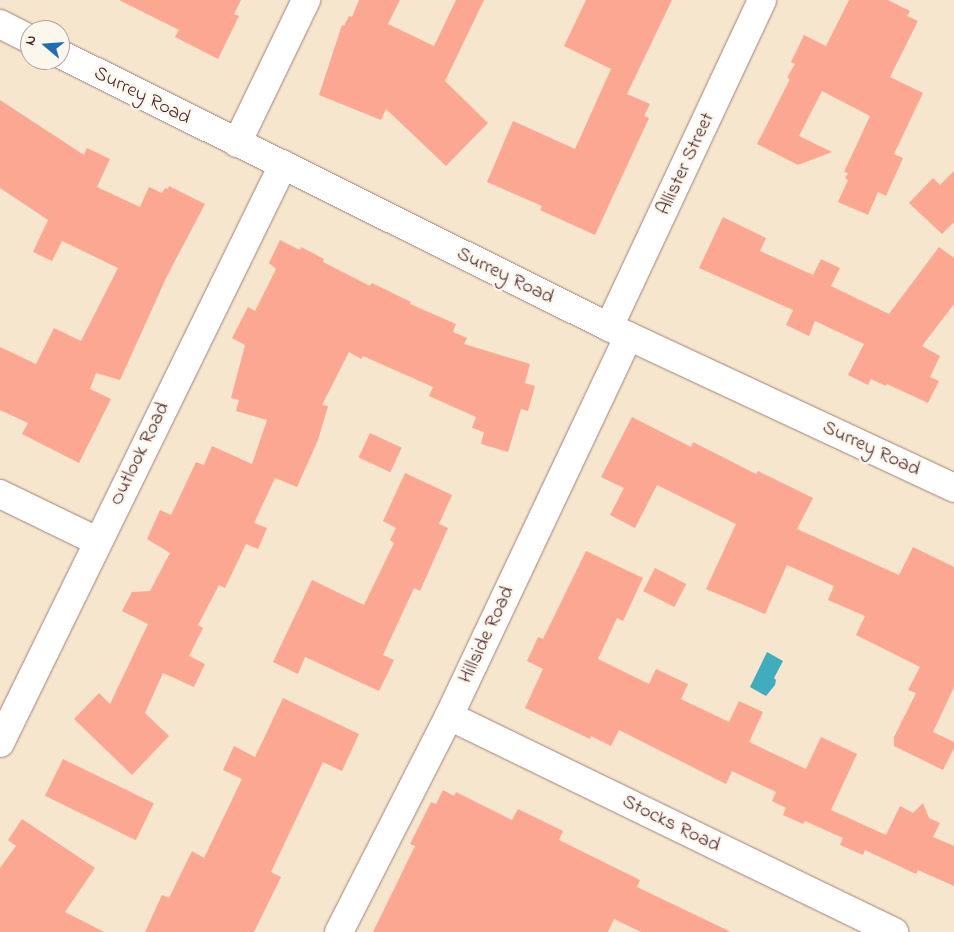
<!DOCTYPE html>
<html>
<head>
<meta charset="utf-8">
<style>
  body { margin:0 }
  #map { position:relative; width:954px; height:932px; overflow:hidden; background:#f5e6cd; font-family:"Indie Flower",sans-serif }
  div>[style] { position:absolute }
  .water>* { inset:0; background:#40adbe }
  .building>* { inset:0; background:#fca792; transform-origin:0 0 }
  .roads { filter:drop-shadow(0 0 1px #a0827c) drop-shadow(0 0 1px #a0827c) }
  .minor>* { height:28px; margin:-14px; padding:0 14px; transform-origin:14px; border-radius:14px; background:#fff }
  span { translate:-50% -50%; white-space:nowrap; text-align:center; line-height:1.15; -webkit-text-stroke:5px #fbf7ec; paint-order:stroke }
  .street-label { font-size:20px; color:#4a1f2b }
  .north { position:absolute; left:20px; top:20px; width:50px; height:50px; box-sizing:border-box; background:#fbf7ec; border:1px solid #b4a19f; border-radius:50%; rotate:288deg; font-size:14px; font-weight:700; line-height:20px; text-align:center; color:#4a1f2b }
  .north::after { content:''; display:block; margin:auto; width:18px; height:22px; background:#1f6fb2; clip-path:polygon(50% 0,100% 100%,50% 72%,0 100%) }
</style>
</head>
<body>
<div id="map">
  <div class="water">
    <div style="clip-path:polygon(767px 652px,783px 661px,774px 678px,776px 680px,775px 685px,766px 696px,750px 687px)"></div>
  </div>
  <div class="building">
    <div style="clip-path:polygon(119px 0,241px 0,234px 14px,239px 16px,218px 59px,175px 37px,179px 30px)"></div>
    <div style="clip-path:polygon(359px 0,400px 0,388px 24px,434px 46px,456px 0,484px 0,445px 81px,488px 123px,446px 166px,386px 109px,381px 120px,319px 95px,342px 25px,344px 26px,349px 16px,352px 17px)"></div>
    <div style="clip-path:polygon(586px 0,672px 0,627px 94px,650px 104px,644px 116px,649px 118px,595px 235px,540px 210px,542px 206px,487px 182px,513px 121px,575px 149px,611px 69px,564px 46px)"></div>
    <div style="clip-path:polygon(849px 0,888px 0,910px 11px,907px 16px,918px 21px,890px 77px,923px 93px,894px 154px,903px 158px,886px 196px,878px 192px,868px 215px,838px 202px,848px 180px,845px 178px,848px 173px,844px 172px,870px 116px,822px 91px,799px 136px,832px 152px,798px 165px,757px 144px,790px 79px,787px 78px,795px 64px,791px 62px,804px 35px,826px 46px)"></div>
    <div style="clip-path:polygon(0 100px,84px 155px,87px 148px,110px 159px,97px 187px,140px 207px,149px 187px,162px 193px,165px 188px,168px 189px,169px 186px,205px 204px,167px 276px,120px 380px,96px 373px,90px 389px,111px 399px,79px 463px,22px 434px,28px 423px,0 410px,0 347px,36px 364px,54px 328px,81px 341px,118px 268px,62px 241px,52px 261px,33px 252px,48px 220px,0 188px)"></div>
    <div style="clip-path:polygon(954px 171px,954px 222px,942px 234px,909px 203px,933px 178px,940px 185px)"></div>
    <div style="clip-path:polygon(723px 217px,766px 238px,760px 251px,813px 275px,821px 259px,840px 268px,831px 286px,889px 314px,939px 247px,954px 258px,954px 304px,922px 346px,940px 356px,930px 377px,939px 381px,928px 403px,887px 384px,886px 386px,871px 379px,868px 385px,848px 375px,864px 344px,815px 321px,809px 336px,786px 325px,793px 310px,699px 268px)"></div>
    <div style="clip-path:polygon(280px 240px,300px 250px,301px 247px,324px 259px,323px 262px,370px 286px,372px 283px,411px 302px,410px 304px,456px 324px,453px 332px,467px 338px,464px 344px,530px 364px,525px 383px,535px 386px,528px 411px,521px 409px,508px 452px,481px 444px,484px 432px,472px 428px,476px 417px,429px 396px,433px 387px,363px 356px,361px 359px,349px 352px,322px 405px,328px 406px,318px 440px,297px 487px,275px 478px,254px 523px,267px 528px,258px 549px,246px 544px,225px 588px,219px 585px,198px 625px,203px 628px,189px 656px,205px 664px,194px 687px,163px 673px,145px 713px,169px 736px,132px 775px,74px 719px,99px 693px,110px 704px,148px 624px,122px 611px,132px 592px,150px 591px,170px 553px,147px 539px,160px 510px,171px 515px,196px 462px,204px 465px,212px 446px,252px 464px,267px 420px,236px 411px,239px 400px,231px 398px,245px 345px,232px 338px,248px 307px,255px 311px,276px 269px,269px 263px)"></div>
    <div style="clip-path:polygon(632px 417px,691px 447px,693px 442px,756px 474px,758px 471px,813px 498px,797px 529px,899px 575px,913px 547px,954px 567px,954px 687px,933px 732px,954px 742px,954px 748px,943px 770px,894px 746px,894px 737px,916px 693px,908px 690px,920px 667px,856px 635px,865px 616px,828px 600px,834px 586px,787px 565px,765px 614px,706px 589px,736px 524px,657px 485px,635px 528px,610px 515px,624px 488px,601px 477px)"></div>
    <div style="left:370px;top:433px;width:35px;height:27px;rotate:25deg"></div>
    <div style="clip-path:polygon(405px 473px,452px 495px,439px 524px,448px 528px,420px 591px,414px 588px,383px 655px,394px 660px,379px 691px,305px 657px,298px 674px,273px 662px,312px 580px,364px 605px,394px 543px,390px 540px,396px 528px,383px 521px)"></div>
    <div style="clip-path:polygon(586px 551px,643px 578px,623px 621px,617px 618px,598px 659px,649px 684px,656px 669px,688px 684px,681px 699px,729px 722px,739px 701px,763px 712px,749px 742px,806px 769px,821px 737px,857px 754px,831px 810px,886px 835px,900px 806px,913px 813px,923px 803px,929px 818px,940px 823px,933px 837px,954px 846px,954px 886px,918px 870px,916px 874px,865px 850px,863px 855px,840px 845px,843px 838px,805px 821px,803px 824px,783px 815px,786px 808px,772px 801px,776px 792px,732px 771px,726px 784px,619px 730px,611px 746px,591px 736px,590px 739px,525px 708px,543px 669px,527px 661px,538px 637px,543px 639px)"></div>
    <div style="left:655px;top:568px;width:35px;height:26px;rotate:27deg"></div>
    <div style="clip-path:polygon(283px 698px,359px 734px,342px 771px,323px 762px,271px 872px,281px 877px,254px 932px,145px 932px,162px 895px,169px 898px,192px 851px,204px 858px,242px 779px,223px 770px,234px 746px,255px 757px)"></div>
    <div style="left:63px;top:759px;width:101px;height:41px;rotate:26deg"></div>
    <div style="clip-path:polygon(443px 790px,454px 796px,456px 792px,512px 820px,518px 809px,563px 831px,559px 840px,640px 880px,637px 887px,731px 932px,641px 932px,614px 919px,608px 932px,373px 932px,415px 846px,410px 844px,431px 802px,436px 804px)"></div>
    <div style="clip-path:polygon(22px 819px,95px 868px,65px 912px,104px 932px,0 932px,0 868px,16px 846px,8px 840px)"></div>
  </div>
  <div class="roads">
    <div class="minor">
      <div style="left:0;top:24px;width:34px;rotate:27deg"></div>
      <div style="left:60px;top:54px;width:613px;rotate:26.44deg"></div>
      <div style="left:609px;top:327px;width:381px;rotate:25deg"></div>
      <div style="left:237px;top:143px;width:159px;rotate:-64.2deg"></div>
      <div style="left:609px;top:327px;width:361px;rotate:-64.9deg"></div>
      <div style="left:0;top:494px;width:108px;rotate:25.9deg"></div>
      <div style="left:449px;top:716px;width:495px;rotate:25.9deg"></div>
      <div style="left:0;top:743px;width:644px;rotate:-63.91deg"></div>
      <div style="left:339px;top:932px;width:242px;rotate:-63deg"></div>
      <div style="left:449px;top:716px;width:420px;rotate:-64.7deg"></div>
    </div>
  </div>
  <div class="street-label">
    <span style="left:142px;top:96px;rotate:27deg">Surrey Road</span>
    <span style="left:686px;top:164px;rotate:-65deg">Allister Street</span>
    <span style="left:505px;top:276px;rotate:26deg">Surrey Road</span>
    <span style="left:871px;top:449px;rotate:25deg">Surrey Road</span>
    <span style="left:140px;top:454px;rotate:-64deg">Outlook Road</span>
    <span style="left:487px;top:635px;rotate:-65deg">Hillside Road</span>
    <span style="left:671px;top:824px;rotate:26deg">Stocks Road</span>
  </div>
  <div class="north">N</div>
</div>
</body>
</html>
